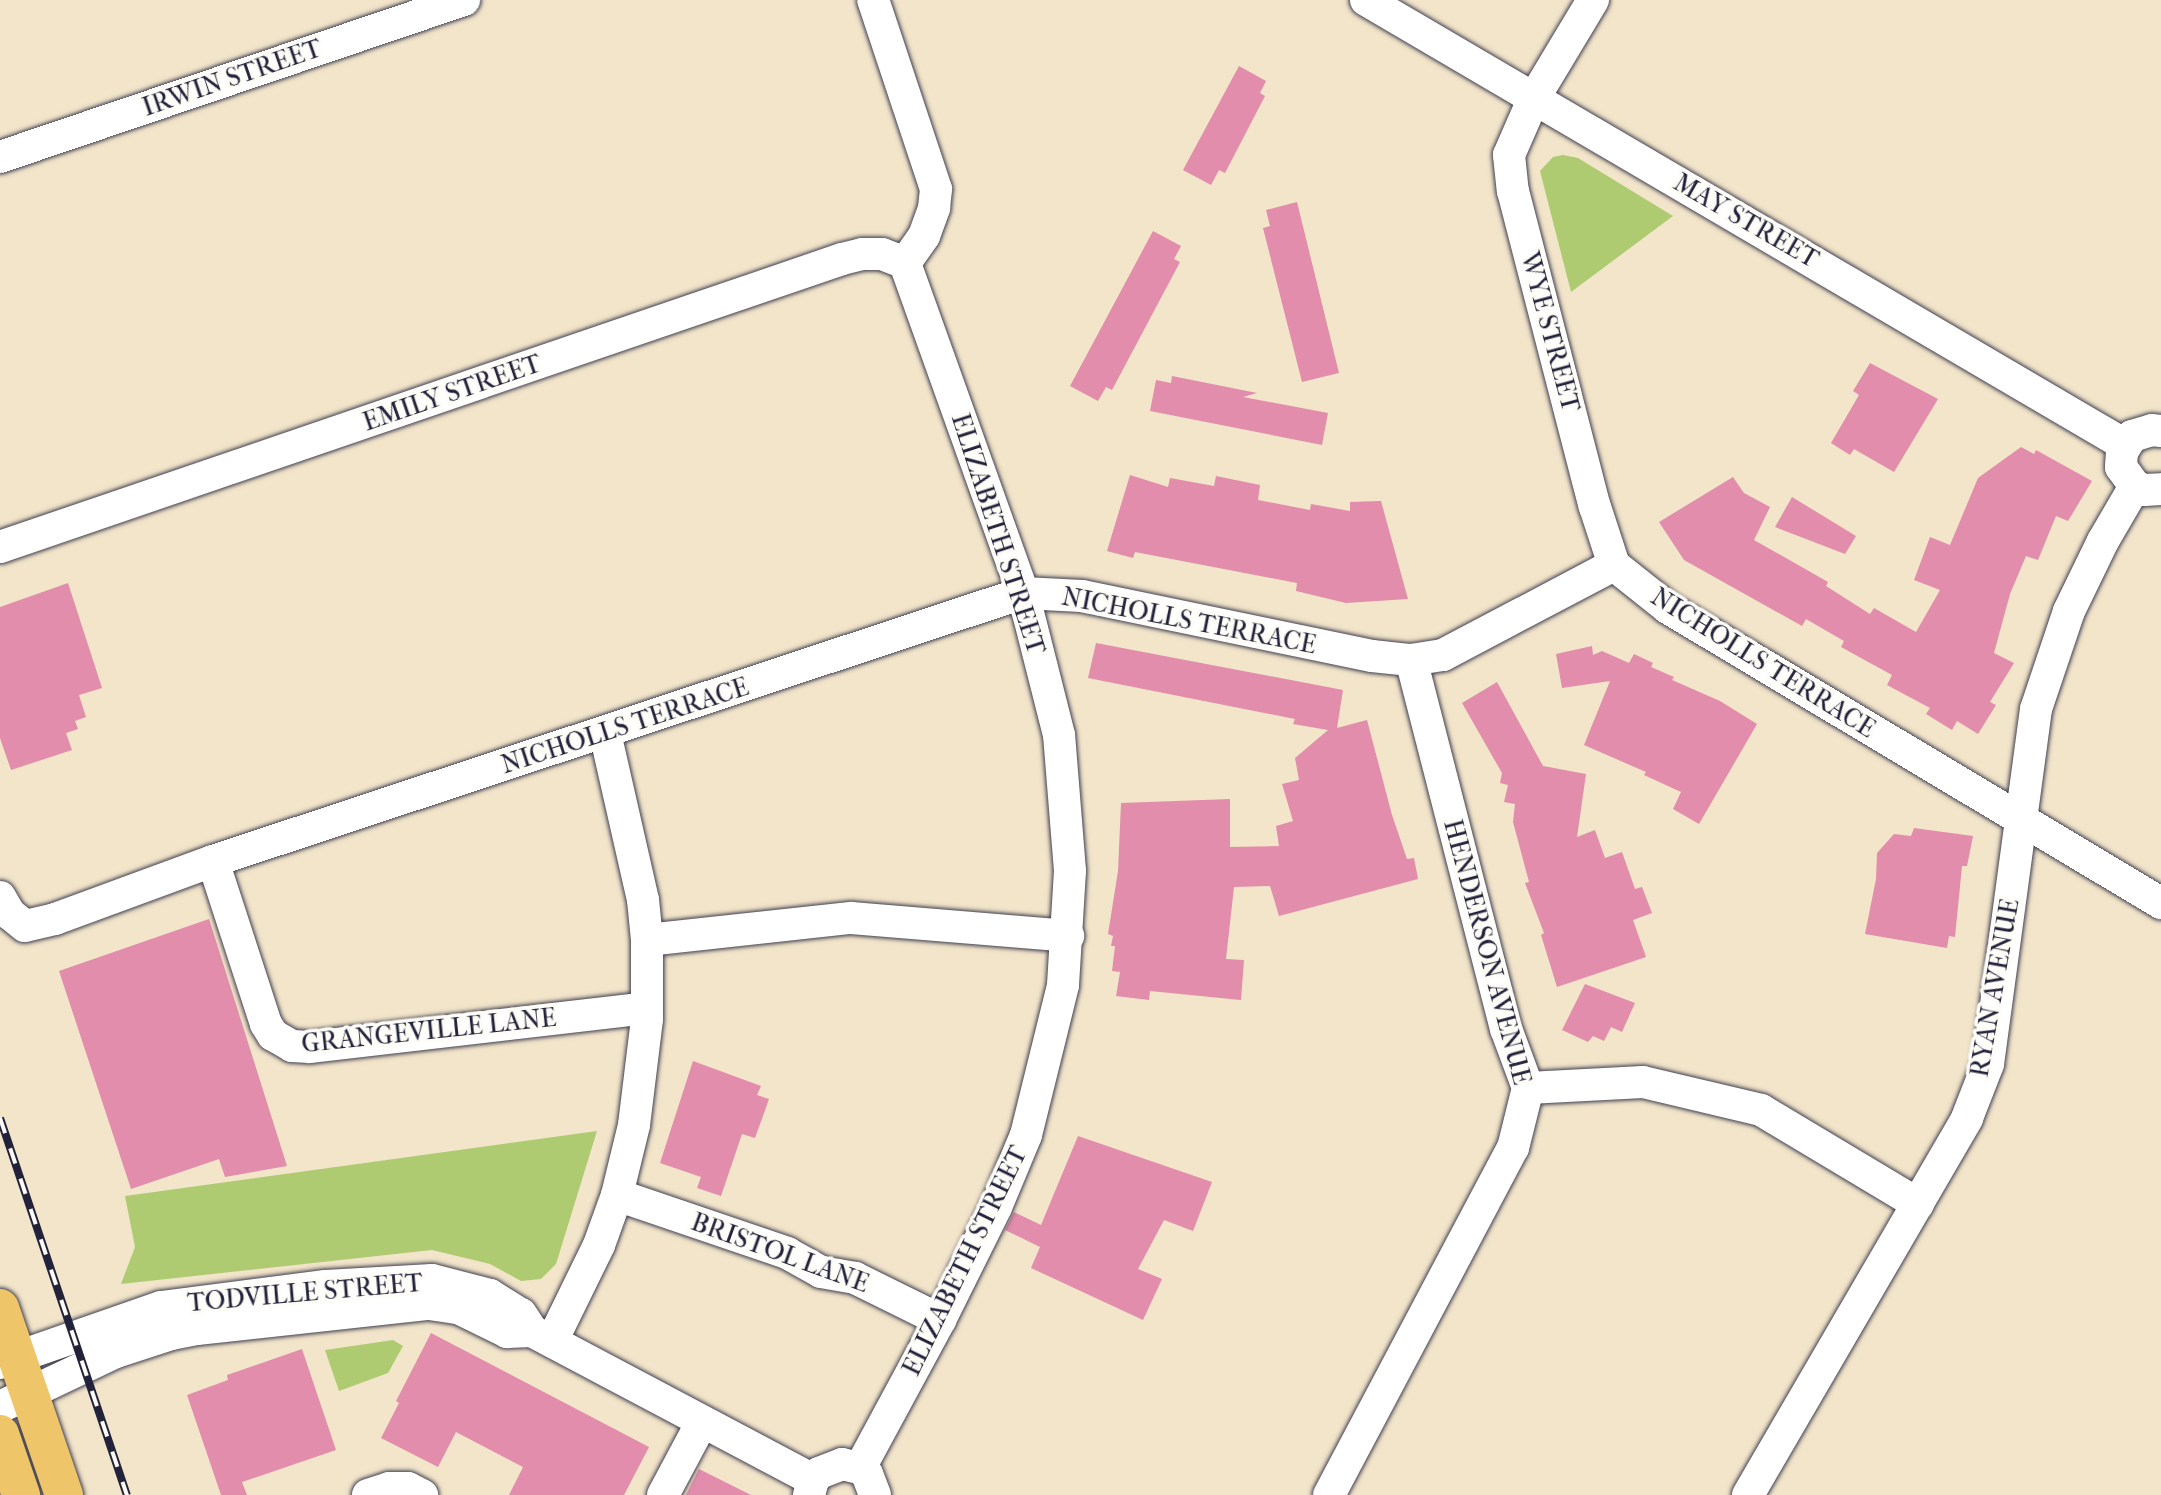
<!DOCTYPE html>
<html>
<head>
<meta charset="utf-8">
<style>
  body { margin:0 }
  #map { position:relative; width:2161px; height:1495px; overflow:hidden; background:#f2e5ca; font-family:"IM FELL French Canon",serif }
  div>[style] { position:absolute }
  .green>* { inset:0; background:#aecb72 }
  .building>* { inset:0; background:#e18dab }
  .roads { filter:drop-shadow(0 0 2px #413f50) drop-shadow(0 0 2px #413f50) }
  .minor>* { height:32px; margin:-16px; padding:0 16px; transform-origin:16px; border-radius:16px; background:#fff }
  .major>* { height:38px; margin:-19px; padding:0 19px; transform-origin:19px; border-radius:19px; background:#eec569 }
  .rail>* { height:8px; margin-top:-4px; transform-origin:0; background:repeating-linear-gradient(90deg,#fdfcf7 0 16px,#22223b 0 32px); box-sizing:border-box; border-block:2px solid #22223b }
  span { translate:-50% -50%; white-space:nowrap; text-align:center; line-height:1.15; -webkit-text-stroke:7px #fdfcf7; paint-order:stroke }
  .street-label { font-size:26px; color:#22223b }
</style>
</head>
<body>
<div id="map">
  <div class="green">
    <div style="clip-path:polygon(1563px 155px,1578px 158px,1673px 216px,1571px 292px,1540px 171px,1553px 157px)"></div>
    <div style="clip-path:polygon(597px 1131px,556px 1264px,541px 1279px,521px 1281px,490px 1264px,432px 1250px,121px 1284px,135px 1247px,125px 1196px)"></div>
    <div style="clip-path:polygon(393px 1340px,403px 1346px,388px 1373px,339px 1391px,325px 1350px)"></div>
  </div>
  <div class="building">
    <div style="clip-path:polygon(1239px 66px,1266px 81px,1260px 93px,1265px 96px,1225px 173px,1219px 170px,1211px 185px,1183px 170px)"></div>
    <div style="clip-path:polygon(1297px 202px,1339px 373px,1302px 382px,1263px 228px,1270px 226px,1266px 210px)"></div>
    <div style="clip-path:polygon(1153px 231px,1181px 246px,1174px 259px,1180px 262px,1112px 390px,1106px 387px,1098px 401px,1070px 386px)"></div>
    <div style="clip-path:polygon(1870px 363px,1938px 399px,1894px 472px,1854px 449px,1850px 455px,1831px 443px,1859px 395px,1853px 391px)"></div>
    <div style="clip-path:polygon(1172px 376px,1257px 393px,1243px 397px,1328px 413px,1322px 445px,1150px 411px,1156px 380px,1171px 383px)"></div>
    <div style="clip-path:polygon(2021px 447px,2034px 454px,2036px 450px,2092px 481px,2068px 521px,2056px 516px,2038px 560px,2026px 556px,2010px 594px,1994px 653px,2014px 663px,1990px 702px,1996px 705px,1978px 734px,1957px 721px,1952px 730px,1926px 714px,1930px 708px,1887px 685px,1892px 675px,1841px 647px,1844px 641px,1806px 619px,1802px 626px,1684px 560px,1659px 522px,1733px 477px,1744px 493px,1770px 507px,1754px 540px,1828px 582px,1826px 586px,1870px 614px,1874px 608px,1916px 632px,1940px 590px,1914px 580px,1930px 537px,1950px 545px,1978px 478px)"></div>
    <div style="clip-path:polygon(1130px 475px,1168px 487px,1170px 478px,1214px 486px,1216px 476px,1260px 485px,1258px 500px,1310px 510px,1311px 504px,1350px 511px,1350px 502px,1381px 501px,1408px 599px,1346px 603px,1296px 591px,1297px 583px,1135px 552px,1133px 558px,1107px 551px)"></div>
    <div style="clip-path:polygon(1792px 497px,1856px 536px,1845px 554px,1775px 527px)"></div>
    <div style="clip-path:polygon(68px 583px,102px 688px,79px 695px,86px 717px,75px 721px,78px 729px,66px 733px,72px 750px,11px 770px,0 738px,0 607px)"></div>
    <div style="clip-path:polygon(1096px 643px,1343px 690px,1337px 728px,1367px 720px,1392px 815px,1407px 859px,1414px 858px,1418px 879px,1279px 916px,1270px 886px,1234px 887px,1226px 959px,1244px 960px,1241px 1000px,1150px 991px,1149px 1000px,1116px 996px,1120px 972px,1112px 971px,1115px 946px,1111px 946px,1113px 936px,1108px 934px,1118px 871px,1121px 803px,1230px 799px,1230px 847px,1279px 846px,1276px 826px,1293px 821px,1282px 784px,1299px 780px,1295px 758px,1328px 730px,1293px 724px,1295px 719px,1088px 678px)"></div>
    <div style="clip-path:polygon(1592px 646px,1593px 655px,1602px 651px,1629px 663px,1634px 654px,1653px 663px,1651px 667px,1674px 677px,1672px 680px,1720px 701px,1757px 724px,1699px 824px,1673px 809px,1681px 792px,1644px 775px,1646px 772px,1584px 745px,1610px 681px,1562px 688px,1556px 654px)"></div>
    <div style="clip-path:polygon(1497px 682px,1543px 766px,1586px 774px,1577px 837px,1595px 830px,1605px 858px,1622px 852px,1635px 889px,1642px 887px,1652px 913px,1633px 920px,1646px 957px,1557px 987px,1541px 935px,1544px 933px,1525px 883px,1529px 882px,1513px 822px,1515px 804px,1504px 802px,1508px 785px,1500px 783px,1502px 773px,1462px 703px)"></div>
    <div style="clip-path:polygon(1914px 828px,1973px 836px,1967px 866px,1962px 866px,1955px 937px,1949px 936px,1947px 948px,1865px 934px,1876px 879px,1877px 853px,1894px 834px,1911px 836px)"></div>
    <div style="clip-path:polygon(209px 919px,287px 1166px,225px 1177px,219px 1159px,131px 1189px,59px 971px)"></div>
    <div style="clip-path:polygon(1585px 984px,1635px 1003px,1622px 1032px,1611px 1027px,1604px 1041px,1593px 1036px,1588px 1042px,1562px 1030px)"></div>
    <div style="clip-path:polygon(693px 1061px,761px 1086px,757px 1095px,769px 1099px,755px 1138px,742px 1134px,721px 1196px,697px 1188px,701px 1177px,660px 1163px)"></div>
    <div style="clip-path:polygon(1078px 1136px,1212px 1182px,1193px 1231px,1164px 1220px,1138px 1269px,1162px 1279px,1143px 1320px,1031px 1268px,1040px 1247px,1005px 1230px,1014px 1212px,1041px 1225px)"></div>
    <div style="clip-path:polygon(431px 1333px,649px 1447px,624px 1495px,509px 1495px,523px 1467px,456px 1432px,438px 1467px,381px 1438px,399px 1403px,396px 1401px)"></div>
    <div style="clip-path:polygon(302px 1349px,336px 1450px,242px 1482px,247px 1495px,221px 1495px,187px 1395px,228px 1380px,227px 1375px)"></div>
    <div style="clip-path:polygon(699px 1469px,751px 1495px,686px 1495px)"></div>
  </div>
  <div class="roads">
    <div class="minor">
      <div style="left:1366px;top:0;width:880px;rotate:30.38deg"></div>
      <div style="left:1593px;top:0;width:117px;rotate:121deg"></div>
      <div style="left:1533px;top:100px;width:60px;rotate:113.6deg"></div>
      <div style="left:1509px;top:155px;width:36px;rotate:84deg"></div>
      <div style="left:1513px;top:191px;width:326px;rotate:75.5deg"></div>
      <div style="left:1595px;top:507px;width:61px;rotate:71.9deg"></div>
      <div style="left:0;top:157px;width:490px;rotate:-18.7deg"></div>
      <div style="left:2161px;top:431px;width:9px;rotate:-174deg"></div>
      <div style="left:2152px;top:430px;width:21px;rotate:163deg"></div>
      <div style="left:2132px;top:436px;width:19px;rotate:122deg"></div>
      <div style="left:2122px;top:452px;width:15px;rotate:94deg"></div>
      <div style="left:2121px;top:467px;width:24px;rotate:54deg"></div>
      <div style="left:2135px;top:486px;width:10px;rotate:24deg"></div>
      <div style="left:2144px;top:490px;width:17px;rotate:-3deg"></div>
      <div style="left:0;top:547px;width:890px;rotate:-18.88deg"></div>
      <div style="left:842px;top:259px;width:21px;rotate:-14deg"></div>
      <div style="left:862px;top:254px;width:20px"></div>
      <div style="left:882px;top:254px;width:25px;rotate:21deg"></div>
      <div style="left:213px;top:861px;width:171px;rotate:72deg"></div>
      <div style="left:266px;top:1024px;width:13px;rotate:58deg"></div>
      <div style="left:273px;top:1035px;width:22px;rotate:30deg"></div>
      <div style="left:292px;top:1046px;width:18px;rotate:3deg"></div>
      <div style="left:310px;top:1047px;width:338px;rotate:-6.6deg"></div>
      <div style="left:0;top:897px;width:20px;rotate:60deg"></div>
      <div style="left:10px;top:914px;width:19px;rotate:39deg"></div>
      <div style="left:25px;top:926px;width:31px;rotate:-13deg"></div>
      <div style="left:55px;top:919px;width:168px;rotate:-20.2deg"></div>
      <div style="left:213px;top:861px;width:853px;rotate:-18.31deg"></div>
      <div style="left:1023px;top:593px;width:59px;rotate:2.9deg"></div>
      <div style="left:1082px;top:596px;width:296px;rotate:11.7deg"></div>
      <div style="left:1372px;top:656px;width:39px;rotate:6deg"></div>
      <div style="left:1411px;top:660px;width:32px;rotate:-9deg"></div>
      <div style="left:1443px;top:655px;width:193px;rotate:-27.8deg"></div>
      <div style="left:1614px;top:565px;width:69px;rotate:38.5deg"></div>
      <div style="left:1668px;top:608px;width:575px;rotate:30.9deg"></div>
      <div style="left:647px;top:940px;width:205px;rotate:-6.2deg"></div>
      <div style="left:851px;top:918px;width:218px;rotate:4.7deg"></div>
      <div style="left:1528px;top:1088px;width:115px;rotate:-3deg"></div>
      <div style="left:1643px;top:1082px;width:121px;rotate:13.3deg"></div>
      <div style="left:1761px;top:1110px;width:183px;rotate:30.9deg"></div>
      <div style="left:617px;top:1195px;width:180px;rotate:18.8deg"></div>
      <div style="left:787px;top:1253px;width:39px;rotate:29deg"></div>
      <div style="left:821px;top:1272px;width:35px;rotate:10deg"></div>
      <div style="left:855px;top:1278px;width:95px;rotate:26.3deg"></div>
      <div style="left:552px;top:1341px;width:107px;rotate:-63.9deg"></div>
      <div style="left:599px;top:1245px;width:53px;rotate:-70.2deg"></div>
      <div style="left:617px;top:1195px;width:72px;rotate:-76.3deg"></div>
      <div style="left:634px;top:1125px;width:107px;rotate:-83deg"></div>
      <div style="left:647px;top:1019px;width:79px;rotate:-90deg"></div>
      <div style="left:647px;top:940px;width:40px;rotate:-95.7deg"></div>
      <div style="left:643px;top:900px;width:171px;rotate:-102.8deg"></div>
      <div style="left:0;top:1363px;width:170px;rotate:-19.2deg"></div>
      <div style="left:161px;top:1307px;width:166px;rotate:-7.3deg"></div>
      <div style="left:326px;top:1286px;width:106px;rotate:-3.2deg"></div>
      <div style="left:432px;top:1280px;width:60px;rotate:14.5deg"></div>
      <div style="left:490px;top:1295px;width:36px;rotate:32deg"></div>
      <div style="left:521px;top:1314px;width:20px;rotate:57deg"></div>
      <div style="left:532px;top:1331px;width:318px;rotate:27.9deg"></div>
      <div style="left:0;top:1407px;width:128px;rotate:-25.4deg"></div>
      <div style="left:116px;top:1352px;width:58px;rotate:-18.1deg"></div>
      <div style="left:171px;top:1334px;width:26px;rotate:-11deg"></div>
      <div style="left:197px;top:1329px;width:233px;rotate:-6.2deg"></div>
      <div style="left:429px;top:1304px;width:29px;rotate:8deg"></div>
      <div style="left:458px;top:1308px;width:55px;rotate:26.1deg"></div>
      <div style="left:507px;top:1332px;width:25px;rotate:-2deg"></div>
      <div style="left:860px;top:1468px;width:168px;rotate:-61.6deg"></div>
      <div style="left:940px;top:1320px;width:126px;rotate:-63.6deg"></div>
      <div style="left:996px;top:1207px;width:78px;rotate:-67.4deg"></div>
      <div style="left:1026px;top:1135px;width:154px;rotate:-76.1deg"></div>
      <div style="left:1063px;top:985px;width:114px;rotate:-86.5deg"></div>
      <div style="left:1070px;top:871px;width:136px;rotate:-94.6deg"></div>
      <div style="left:1059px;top:735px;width:146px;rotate:-104.2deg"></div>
      <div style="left:1023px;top:593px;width:350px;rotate:-109.7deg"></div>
      <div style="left:905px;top:263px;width:33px;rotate:-55deg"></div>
      <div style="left:924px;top:236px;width:30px;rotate:-70deg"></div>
      <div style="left:934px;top:208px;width:19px;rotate:-84deg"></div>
      <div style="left:936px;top:189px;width:199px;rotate:-108.4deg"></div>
      <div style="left:368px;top:1495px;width:22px;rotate:-18deg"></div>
      <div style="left:389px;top:1488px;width:19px"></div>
      <div style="left:408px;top:1488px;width:16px;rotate:27deg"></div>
      <div style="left:663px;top:1495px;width:83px;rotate:-61.9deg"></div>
      <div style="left:809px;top:1495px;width:16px;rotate:-75deg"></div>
      <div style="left:813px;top:1480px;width:9px;rotate:-49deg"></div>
      <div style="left:819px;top:1473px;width:25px;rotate:-21deg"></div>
      <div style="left:842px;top:1464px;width:18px;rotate:13deg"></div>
      <div style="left:860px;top:1468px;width:9px;rotate:41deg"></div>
      <div style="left:867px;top:1474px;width:22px;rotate:69deg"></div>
      <div style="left:1329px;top:1495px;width:393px;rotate:-62.1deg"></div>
      <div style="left:1513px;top:1148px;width:62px;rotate:-76deg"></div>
      <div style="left:1528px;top:1088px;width:63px;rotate:-110.4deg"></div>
      <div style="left:1506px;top:1029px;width:381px;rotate:-104.4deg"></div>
      <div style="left:1748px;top:1495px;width:436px;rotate:-59.8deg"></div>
      <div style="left:1967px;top:1118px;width:58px;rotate:-68.7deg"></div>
      <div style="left:1988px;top:1064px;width:358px;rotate:-82.3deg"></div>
      <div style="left:2036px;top:709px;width:103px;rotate:-71.4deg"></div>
      <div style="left:2069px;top:611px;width:78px;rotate:-64.1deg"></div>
      <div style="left:2103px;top:541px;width:64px;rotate:-59.8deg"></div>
    </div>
    <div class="major">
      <div style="left:0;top:1308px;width:198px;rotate:71.1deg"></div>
      <div style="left:0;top:1434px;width:65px;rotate:71deg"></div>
    </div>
  </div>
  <div class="rail">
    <div style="left:0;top:1118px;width:398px;rotate:71.4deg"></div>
  </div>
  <div class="street-label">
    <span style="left:232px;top:78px;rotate:-19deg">IRWIN STREET</span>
    <span style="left:1746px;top:221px;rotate:30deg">MAY STREET</span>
    <span style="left:1550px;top:332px;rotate:75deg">WYE STREET</span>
    <span style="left:452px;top:393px;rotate:-19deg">EMILY STREET</span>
    <span style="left:998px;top:534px;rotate:72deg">ELIZABETH STREET</span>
    <span style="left:1189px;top:621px;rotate:11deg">NICHOLLS TERRACE</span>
    <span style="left:1763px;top:663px;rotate:32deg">NICHOLLS TERRACE</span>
    <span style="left:625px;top:726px;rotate:-18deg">NICHOLLS TERRACE</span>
    <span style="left:1487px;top:952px;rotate:75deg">HENDERSON AVENUE</span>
    <span style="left:1995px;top:988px;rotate:-80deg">RYAN AVENUE</span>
    <span style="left:429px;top:1031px;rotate:-6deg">GRANGEVILLE LANE</span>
    <span style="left:780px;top:1253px;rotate:20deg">BRISTOL LANE</span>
    <span style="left:965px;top:1261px;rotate:-64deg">ELIZABETH STREET</span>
    <span style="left:305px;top:1293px;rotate:-5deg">TODVILLE STREET</span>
  </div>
</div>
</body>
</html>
